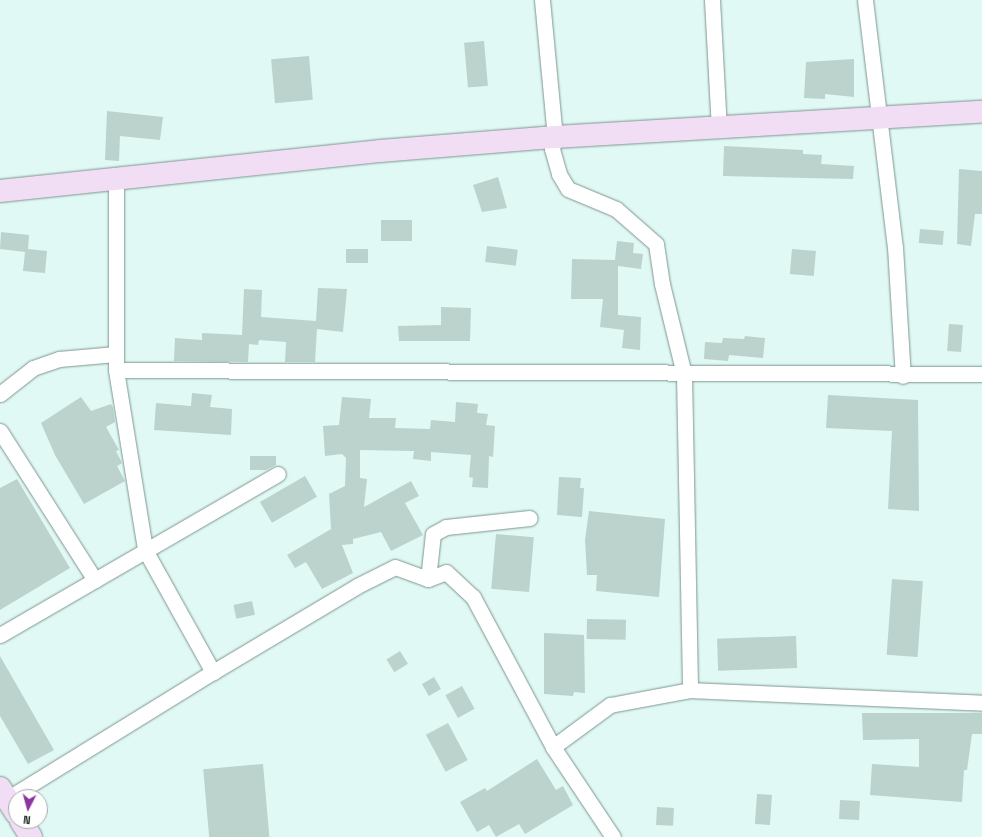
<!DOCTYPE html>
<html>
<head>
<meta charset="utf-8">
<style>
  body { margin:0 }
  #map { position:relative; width:982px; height:837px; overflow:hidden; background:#e1f9f4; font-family:"Space Grotesk",sans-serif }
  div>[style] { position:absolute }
  .building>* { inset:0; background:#bbd2cd; transform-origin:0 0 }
  .roads { filter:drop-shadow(0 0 1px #7f9591) drop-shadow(0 0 1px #7f9591) }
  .street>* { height:15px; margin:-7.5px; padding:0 7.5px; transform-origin:7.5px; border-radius:7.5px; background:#fff }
  .secondary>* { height:22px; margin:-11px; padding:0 11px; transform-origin:11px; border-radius:11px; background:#f1def4 }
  span { translate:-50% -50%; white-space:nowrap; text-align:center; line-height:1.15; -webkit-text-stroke:3px #fff; paint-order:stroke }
  .north { position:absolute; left:8px; top:789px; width:40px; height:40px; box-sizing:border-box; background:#fff; border:1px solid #a6aaa9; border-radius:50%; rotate:186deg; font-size:11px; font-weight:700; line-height:16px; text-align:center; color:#212a28 }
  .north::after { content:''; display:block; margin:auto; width:14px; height:18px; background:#8f35a0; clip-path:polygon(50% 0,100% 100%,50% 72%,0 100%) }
</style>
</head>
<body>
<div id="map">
  <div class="building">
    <div style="left:484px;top:41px;width:45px;height:20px;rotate:85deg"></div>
    <div style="left:309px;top:56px;width:44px;height:38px;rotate:85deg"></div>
    <div style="clip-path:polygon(854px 59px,854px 97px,825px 94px,825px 99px,804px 98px,806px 62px)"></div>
    <div style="clip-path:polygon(107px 111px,163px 117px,160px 140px,120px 136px,119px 161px,105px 160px)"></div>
    <div style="clip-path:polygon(724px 146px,803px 150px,803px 154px,822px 155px,821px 164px,854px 166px,853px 179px,723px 176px)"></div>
    <div style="clip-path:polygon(959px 169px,982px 171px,982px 214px,975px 214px,971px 246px,957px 244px)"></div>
    <div style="clip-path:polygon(498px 177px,507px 208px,482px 212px,473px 185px)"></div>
    <div style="left:381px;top:220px;width:31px;height:21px"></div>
    <div style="left:920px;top:229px;width:24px;height:14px;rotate:5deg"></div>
    <div style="clip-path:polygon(1px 232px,29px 235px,28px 249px,47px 251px,45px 273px,23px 271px,25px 252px,0 249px)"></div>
    <div style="clip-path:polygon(617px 241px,634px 243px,633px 253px,643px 254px,641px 269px,618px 266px,618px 315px,641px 317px,640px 350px,622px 348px,624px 330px,600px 327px,603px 299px,571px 299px,572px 259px,615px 260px)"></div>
    <div style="left:487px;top:246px;width:31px;height:16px;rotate:7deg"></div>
    <div style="left:346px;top:249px;width:22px;height:14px"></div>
    <div style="left:792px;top:249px;width:24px;height:25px;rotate:5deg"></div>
    <div style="clip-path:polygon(318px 288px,347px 289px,343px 332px,317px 329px,315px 362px,285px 362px,286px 342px,259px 340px,258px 345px,249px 344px,248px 362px,174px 361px,175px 338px,202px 340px,202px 333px,242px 335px,244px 289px,262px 290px,261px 317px,316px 321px)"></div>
    <div style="clip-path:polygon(441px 307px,471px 308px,470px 341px,399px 341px,398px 326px,441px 325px)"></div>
    <div style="left:949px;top:324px;width:14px;height:27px;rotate:4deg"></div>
    <div style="clip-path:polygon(745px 336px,765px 338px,763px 358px,729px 355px,728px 361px,704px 359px,705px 342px,722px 343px,723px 338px,744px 339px)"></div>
    <div style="clip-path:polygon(192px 393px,212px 395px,210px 407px,232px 409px,231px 435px,154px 430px,156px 403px,191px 406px)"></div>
    <div style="clip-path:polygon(828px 395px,918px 400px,919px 511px,888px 509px,892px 431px,826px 428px)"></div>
    <div style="clip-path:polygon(81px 397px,91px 411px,111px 404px,113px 408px,115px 422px,106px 427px,119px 450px,116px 451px,122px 463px,117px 466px,125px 481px,84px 504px,55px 455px,41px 423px)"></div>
    <div style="clip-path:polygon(342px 397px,371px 399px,369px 418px,396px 418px,395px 428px,430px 429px,431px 420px,455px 422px,456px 402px,478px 404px,477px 413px,488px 414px,486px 425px,495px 426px,493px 457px,489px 456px,488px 488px,472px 487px,473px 478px,469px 477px,471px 455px,431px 452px,431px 461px,413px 459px,414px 451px,360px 450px,360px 478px,367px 479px,364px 507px,411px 481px,419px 496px,405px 503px,423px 535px,391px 551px,381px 532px,353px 539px,353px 544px,342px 545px,353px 573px,322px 589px,306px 562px,295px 568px,287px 555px,331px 529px,329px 494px,345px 486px,346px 458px,342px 454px,325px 456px,323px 426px,339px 425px)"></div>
    <div style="clip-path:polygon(250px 456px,276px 456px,276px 465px,266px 470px,250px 470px)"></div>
    <div style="left:305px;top:476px;width:24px;height:52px;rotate:60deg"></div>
    <div style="clip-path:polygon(559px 477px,581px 478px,580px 488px,584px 488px,582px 517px,557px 515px)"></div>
    <div style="clip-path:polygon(17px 479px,70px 568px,0 610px,0 488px)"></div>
    <div style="clip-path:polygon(589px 511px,665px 519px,659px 597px,596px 591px,597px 575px,587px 575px,585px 540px)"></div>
    <div style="left:496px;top:534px;width:38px;height:55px;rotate:5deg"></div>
    <div style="left:892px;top:579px;width:31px;height:76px;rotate:4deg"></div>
    <div style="left:252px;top:601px;width:14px;height:19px;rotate:78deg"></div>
    <div style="left:587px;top:619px;width:39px;height:20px;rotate:1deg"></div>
    <div style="clip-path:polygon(544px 633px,584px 635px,585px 693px,574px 692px,573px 696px,544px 694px)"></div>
    <div style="left:796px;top:636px;width:32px;height:79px;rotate:88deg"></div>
    <div style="left:400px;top:651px;width:15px;height:16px;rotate:58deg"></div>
    <div style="clip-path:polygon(0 656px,54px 750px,28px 764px,0 716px)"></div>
    <div style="left:434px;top:677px;width:14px;height:14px;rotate:60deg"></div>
    <div style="left:462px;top:686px;width:26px;height:19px;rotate:61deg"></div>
    <div style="clip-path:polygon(862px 713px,982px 713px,982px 734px,972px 734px,967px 770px,964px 770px,962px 802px,870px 795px,872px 764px,919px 767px,919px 739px,863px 740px)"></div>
    <div style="left:448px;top:723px;width:42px;height:25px;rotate:62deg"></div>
    <div style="clip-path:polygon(537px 759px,556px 790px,563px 786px,573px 805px,525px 834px,519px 824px,496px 837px,489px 825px,477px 832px,460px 802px,485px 788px,487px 791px)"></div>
    <div style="left:263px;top:764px;width:73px;height:60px;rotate:85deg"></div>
    <div style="left:757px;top:794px;width:15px;height:30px;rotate:4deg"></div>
    <div style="left:840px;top:800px;width:20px;height:19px;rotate:3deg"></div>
    <div style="left:657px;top:807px;width:17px;height:18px;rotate:3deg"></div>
  </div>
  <div class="roads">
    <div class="street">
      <div style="left:542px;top:0;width:138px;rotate:84.6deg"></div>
      <div style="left:555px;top:137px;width:12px;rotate:104deg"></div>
      <div style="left:552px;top:149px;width:26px;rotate:74deg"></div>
      <div style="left:559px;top:174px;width:17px;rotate:59deg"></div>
      <div style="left:568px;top:189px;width:52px;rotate:22.6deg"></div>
      <div style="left:616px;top:209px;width:53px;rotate:41.2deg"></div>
      <div style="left:656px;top:244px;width:40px;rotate:81.5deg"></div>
      <div style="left:662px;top:284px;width:93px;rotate:76.3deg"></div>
      <div style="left:684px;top:374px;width:316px;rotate:88.9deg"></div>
      <div style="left:712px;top:0;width:129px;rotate:86.9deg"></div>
      <div style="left:865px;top:0;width:249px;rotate:83.1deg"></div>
      <div style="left:895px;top:247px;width:129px;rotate:86.5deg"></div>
      <div style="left:116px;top:180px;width:190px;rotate:90deg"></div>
      <div style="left:116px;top:370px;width:182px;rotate:80.8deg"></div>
      <div style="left:145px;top:550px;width:140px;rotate:60.9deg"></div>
      <div style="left:116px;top:370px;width:866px;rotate:0.26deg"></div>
      <div style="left:0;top:394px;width:42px;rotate:-38.2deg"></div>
      <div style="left:33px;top:368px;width:28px;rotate:-19deg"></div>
      <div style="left:59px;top:359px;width:57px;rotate:-5deg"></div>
      <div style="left:0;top:431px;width:177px;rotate:57.5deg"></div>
      <div style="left:428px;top:579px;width:45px;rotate:-83.7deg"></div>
      <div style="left:433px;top:534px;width:15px;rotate:-28deg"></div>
      <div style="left:446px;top:527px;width:84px;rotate:-6.1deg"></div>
      <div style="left:0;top:635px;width:321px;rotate:-30.1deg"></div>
      <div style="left:553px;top:747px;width:71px;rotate:-36.4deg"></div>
      <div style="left:610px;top:705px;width:81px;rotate:-10.6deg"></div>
      <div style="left:690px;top:690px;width:292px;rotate:2.5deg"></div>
      <div style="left:7px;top:799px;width:242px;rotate:-31.7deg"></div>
      <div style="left:213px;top:672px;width:168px;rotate:-30.8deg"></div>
      <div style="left:357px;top:586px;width:42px;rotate:-26.6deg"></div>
      <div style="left:395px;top:567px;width:35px;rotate:20deg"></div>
      <div style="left:428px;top:579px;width:19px;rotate:-21deg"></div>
      <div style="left:446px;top:572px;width:37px;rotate:43deg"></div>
      <div style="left:473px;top:597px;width:170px;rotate:61.9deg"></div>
      <div style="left:553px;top:747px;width:108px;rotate:56.3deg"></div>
    </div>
    <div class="secondary">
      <div style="left:0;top:191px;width:382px;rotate:-6deg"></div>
      <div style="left:380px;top:151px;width:176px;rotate:-4.6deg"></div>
      <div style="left:555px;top:137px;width:428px;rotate:-3.4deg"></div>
      <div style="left:0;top:788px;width:30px;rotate:57deg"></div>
      <div style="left:21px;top:821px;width:19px;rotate:58deg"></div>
    </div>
  </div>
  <div class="north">N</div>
</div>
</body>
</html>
